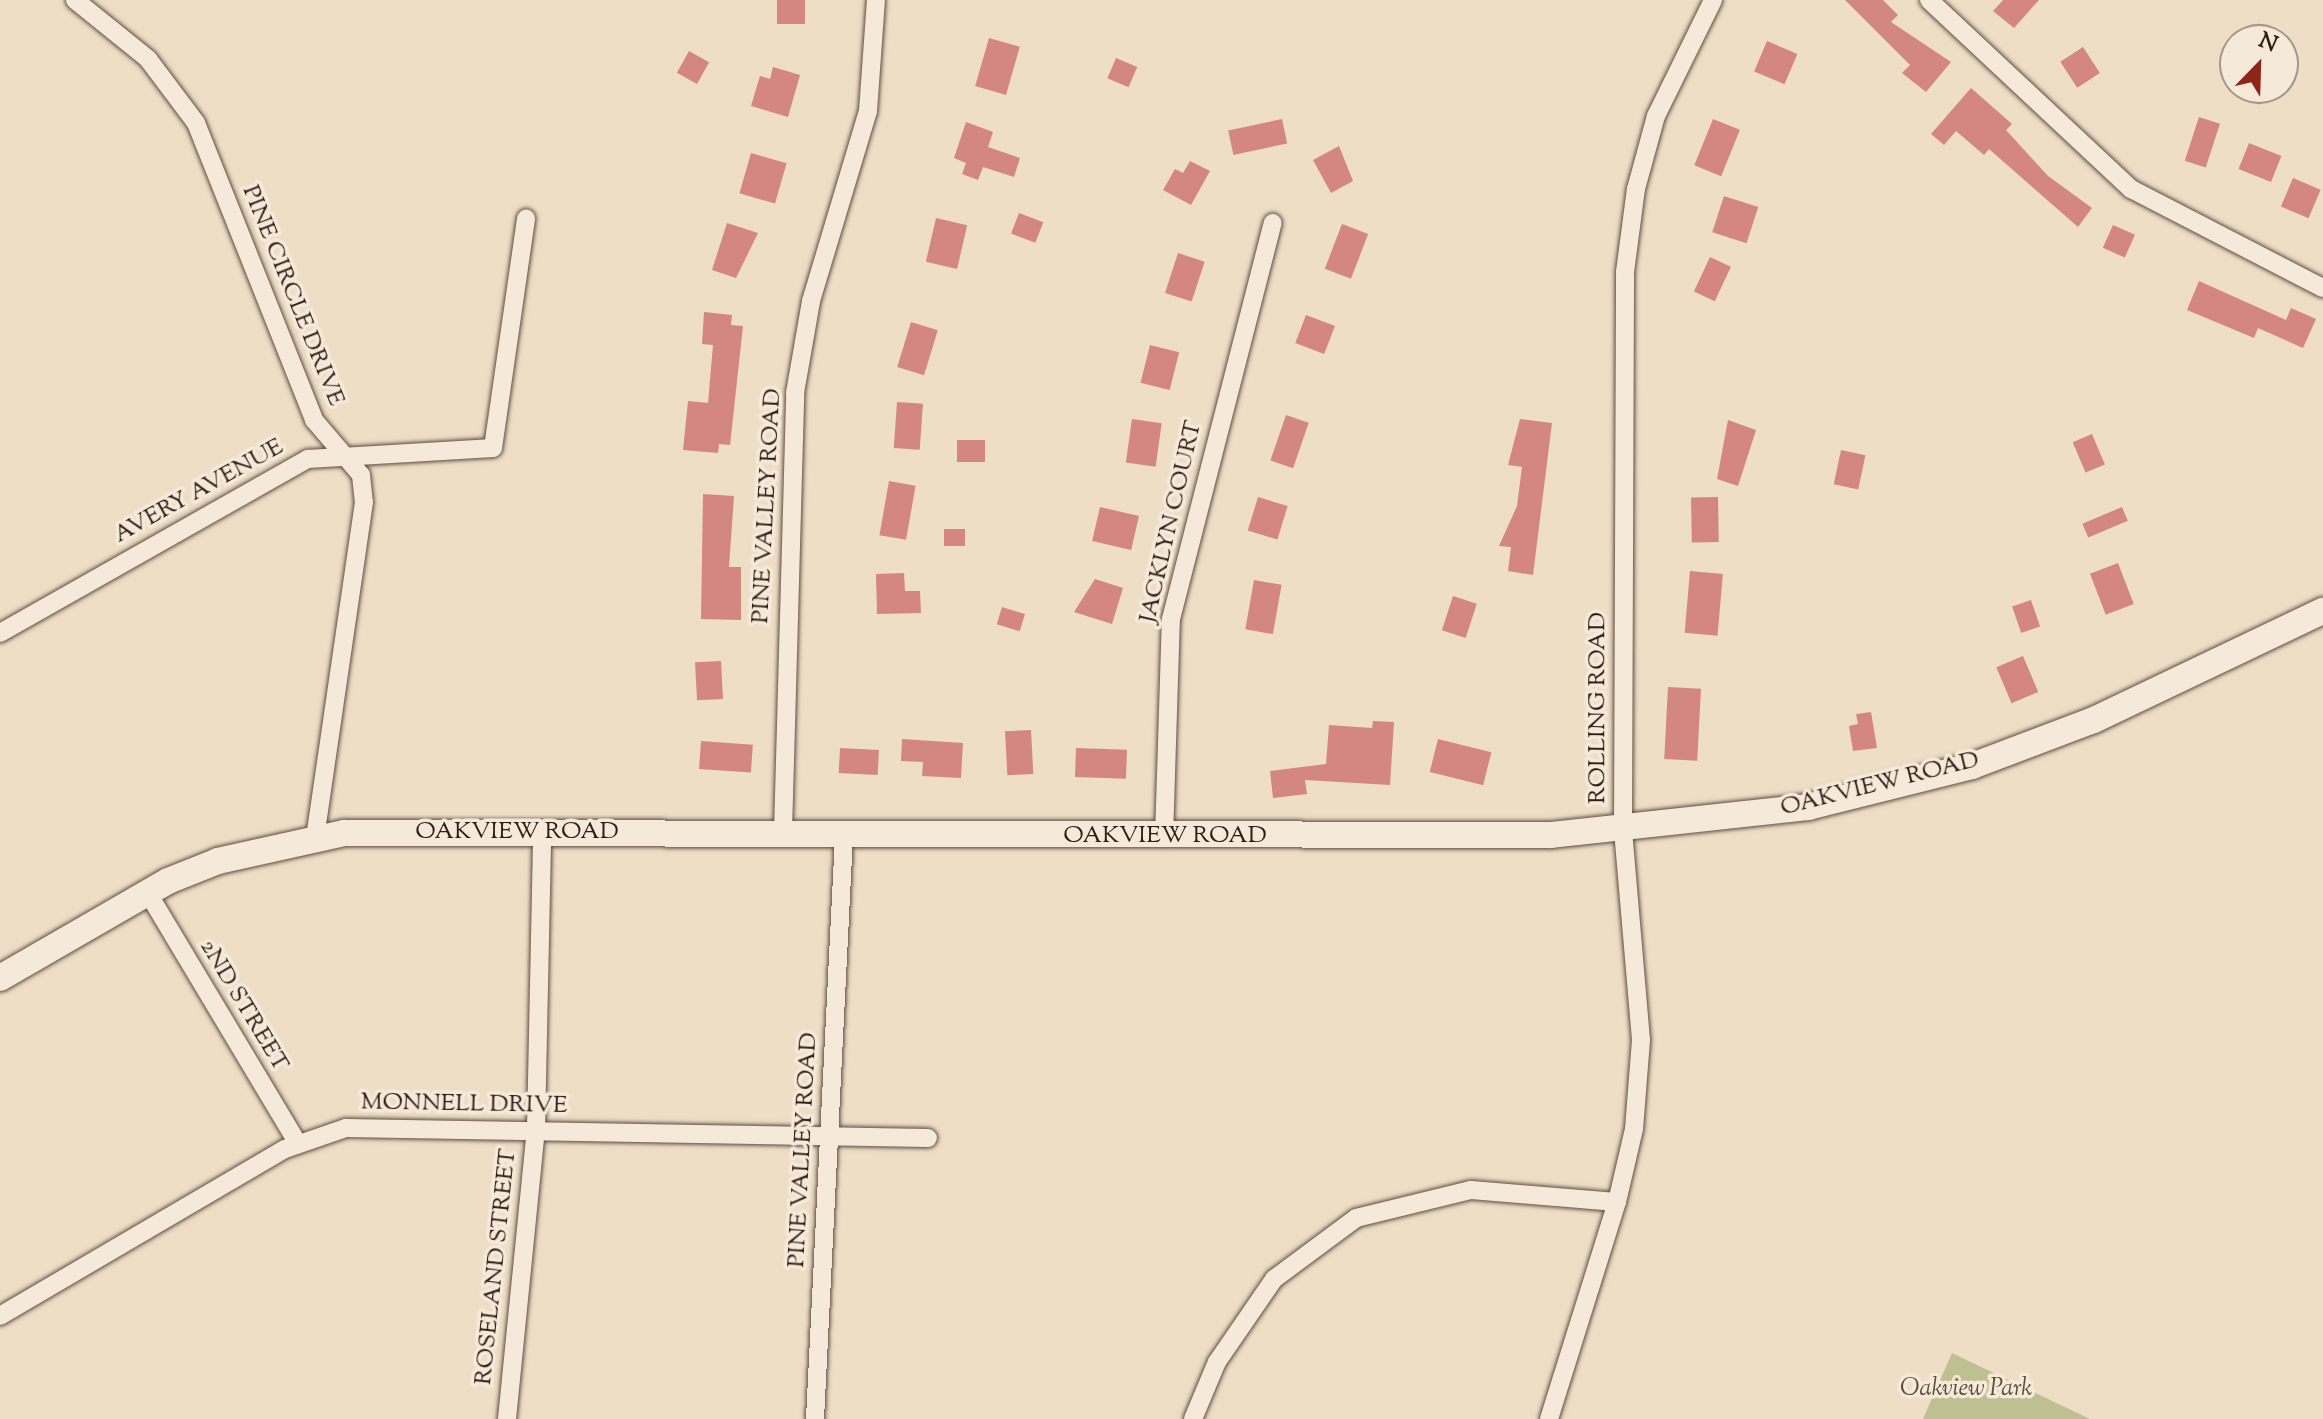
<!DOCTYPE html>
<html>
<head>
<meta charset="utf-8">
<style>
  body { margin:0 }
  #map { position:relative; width:2323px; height:1419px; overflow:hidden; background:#efdec6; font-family:"Sorts Mill Goudy",serif }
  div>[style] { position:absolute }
  .green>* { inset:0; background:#bfc091 }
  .building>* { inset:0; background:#d48681; transform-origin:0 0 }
  .roads { filter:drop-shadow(0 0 2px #5e4d40) drop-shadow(0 0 2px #5e4d40) }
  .street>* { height:18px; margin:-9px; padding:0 9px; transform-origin:9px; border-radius:9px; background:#f5eada }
  .secondary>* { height:26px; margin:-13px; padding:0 13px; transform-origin:13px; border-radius:13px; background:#f5eada }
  span { translate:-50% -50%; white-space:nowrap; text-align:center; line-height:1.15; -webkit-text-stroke:7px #f5eada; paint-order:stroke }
  .street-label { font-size:24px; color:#2e1d14 }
  .park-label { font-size:24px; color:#5a4e3a; font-style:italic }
  .north { position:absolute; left:2219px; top:24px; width:80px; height:80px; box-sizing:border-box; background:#f5eada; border:2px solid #a5988b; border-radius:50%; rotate:23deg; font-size:22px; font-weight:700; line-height:32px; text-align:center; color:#2e1d14 }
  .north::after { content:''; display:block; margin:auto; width:28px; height:36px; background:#8f2418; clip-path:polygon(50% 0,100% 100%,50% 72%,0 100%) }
</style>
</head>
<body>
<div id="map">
  <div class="green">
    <div style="clip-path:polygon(1952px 1353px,2090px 1419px,1923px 1419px)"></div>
  </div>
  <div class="building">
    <div style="left:777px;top:0;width:28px;height:24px"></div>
    <div style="clip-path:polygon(1845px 0,1883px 0,1898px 15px,1891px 22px,1951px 62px,1926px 92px,1902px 73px,1910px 65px)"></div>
    <div style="clip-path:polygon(2003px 0,2039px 0,2014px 28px,1993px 11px)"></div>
    <div style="left:989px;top:38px;width:32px;height:50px;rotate:16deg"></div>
    <div style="left:1767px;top:41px;width:33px;height:33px;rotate:23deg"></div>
    <div style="left:2083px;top:47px;width:31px;height:27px;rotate:57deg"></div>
    <div style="left:689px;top:51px;width:23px;height:25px;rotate:29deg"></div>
    <div style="left:1116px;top:58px;width:23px;height:22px;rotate:23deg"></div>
    <div style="clip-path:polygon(773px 67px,800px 75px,788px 117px,751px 106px,760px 76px,770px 79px)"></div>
    <div style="clip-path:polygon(1971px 88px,2012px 124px,2006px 130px,2048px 176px,2092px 208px,2078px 227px,1989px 149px,1984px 155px,1956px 131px,1944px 145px,1931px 134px)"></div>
    <div style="left:2199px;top:117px;width:22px;height:46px;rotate:18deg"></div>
    <div style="left:1282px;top:119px;width:25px;height:55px;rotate:78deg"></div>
    <div style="left:1713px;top:119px;width:29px;height:50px;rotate:22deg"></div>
    <div style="clip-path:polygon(966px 122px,993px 132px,988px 147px,1020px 158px,1014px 177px,983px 167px,978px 180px,962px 174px,966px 163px,954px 158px)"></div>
    <div style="left:2249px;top:143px;width:35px;height:28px;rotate:22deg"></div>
    <div style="clip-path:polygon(1339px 146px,1353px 181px,1331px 193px,1313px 160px)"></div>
    <div style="left:751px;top:153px;width:37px;height:42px;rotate:16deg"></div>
    <div style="clip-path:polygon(1190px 161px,1210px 171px,1191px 205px,1163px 190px,1175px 169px,1183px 173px)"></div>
    <div style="left:2293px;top:178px;width:30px;height:31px;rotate:23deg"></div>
    <div style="left:1724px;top:196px;width:36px;height:38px;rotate:18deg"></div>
    <div style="left:1019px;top:213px;width:26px;height:22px;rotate:21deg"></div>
    <div style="left:936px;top:218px;width:32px;height:45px;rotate:13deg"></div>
    <div style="clip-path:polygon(727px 223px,758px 233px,736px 278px,712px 270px)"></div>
    <div style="left:1342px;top:224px;width:28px;height:48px;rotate:21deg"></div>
    <div style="left:2113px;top:225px;width:24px;height:25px;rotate:24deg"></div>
    <div style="left:1178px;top:253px;width:28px;height:42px;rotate:18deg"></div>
    <div style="left:1710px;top:257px;width:23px;height:38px;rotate:25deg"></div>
    <div style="clip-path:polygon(2199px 281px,2286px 320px,2291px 308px,2316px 319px,2303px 348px,2258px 328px,2254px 338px,2187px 310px)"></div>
    <div style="clip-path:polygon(704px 312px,732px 315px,731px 325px,743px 326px,730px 445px,719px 444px,718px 453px,683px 450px,688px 401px,708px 403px,713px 345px,702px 344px)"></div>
    <div style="left:1306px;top:315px;width:31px;height:30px;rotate:21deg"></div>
    <div style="left:911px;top:322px;width:28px;height:47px;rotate:17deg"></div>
    <div style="left:1150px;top:345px;width:30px;height:39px;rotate:14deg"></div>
    <div style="left:897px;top:402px;width:26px;height:46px;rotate:4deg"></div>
    <div style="left:1286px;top:415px;width:24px;height:48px;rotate:19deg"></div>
    <div style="left:1132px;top:419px;width:30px;height:44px;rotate:8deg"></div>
    <div style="clip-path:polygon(1520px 419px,1552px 423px,1533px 575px,1508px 571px,1511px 547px,1499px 546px,1517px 506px,1522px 467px,1508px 465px)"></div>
    <div style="clip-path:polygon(1728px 420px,1756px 430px,1738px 486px,1717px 479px)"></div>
    <div style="left:2092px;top:434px;width:33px;height:21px;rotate:67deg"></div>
    <div style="left:957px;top:440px;width:28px;height:22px"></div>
    <div style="left:1841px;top:450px;width:25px;height:35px;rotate:12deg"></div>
    <div style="left:889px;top:481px;width:27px;height:55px;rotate:10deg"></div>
    <div style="clip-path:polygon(703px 494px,734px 496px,729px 567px,741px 567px,741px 620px,701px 619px)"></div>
    <div style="left:1258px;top:497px;width:31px;height:35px;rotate:17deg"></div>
    <div style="left:1718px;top:497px;width:45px;height:27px;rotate:89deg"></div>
    <div style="left:1100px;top:507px;width:40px;height:35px;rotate:13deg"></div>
    <div style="left:2122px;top:507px;width:15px;height:43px;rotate:67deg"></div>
    <div style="left:944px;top:529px;width:21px;height:17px"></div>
    <div style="left:2118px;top:563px;width:44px;height:30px;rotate:69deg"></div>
    <div style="left:1690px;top:571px;width:33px;height:62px;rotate:5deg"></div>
    <div style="clip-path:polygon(904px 573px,905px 591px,920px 591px,921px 613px,877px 614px,876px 574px)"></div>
    <div style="clip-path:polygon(1095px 579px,1123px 588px,1112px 624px,1074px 612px)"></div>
    <div style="left:1254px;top:580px;width:28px;height:50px;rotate:10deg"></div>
    <div style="left:1453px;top:596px;width:25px;height:36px;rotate:18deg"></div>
    <div style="left:2031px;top:600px;width:28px;height:20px;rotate:71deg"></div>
    <div style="left:1002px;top:607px;width:24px;height:18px;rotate:17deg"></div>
    <div style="left:2023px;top:656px;width:39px;height:29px;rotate:67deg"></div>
    <div style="left:721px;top:661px;width:38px;height:26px;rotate:87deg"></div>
    <div style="left:1668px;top:687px;width:33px;height:72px;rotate:3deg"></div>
    <div style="clip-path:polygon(1871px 712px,1877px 748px,1853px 751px,1849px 726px,1858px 724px,1856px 714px)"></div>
    <div style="clip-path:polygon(1373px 721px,1394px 722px,1390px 785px,1305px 780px,1307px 794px,1273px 798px,1270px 771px,1326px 764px,1329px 725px,1372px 728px)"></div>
    <div style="left:1031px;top:730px;width:44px;height:26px;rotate:87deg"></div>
    <div style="clip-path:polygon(902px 739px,963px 743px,961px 778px,922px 776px,923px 762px,901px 761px)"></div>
    <div style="left:1438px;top:739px;width:55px;height:34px;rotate:14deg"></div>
    <div style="left:701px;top:741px;width:52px;height:28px;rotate:4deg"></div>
    <div style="left:840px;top:748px;width:39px;height:25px;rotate:3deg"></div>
    <div style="left:1076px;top:748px;width:51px;height:29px;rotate:2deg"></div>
  </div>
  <div class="roads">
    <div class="street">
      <div style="left:75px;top:0;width:94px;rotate:38.9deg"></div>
      <div style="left:148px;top:59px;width:80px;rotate:53.1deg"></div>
      <div style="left:196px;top:123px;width:320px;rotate:68.3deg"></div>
      <div style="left:314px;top:420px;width:72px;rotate:49.5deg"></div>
      <div style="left:361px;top:475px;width:27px;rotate:84deg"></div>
      <div style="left:364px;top:502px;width:340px;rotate:98.3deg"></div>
      <div style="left:1929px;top:0;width:277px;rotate:43.1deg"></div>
      <div style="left:2131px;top:189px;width:216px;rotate:27.3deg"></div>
      <div style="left:0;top:633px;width:354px;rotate:-29.5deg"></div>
      <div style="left:308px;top:459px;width:185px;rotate:-3.4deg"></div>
      <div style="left:493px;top:448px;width:232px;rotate:-81.8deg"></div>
      <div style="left:783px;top:832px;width:439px;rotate:-88.4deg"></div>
      <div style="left:795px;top:393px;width:93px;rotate:-80.1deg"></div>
      <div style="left:811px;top:301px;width:198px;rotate:-73.3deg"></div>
      <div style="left:868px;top:111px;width:111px;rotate:-85.9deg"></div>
      <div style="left:1164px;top:838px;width:219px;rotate:-88.2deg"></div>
      <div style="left:1171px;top:619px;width:409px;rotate:-75.6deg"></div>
      <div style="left:148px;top:893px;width:292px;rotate:59.1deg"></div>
      <div style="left:0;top:1316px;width:330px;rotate:-30.4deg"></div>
      <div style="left:285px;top:1149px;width:65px;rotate:-19deg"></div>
      <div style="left:346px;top:1128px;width:582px;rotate:0.98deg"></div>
      <div style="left:507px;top:1419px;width:291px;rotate:-84.3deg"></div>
      <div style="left:536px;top:1129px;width:297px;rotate:-88.8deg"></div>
      <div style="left:815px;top:1419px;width:584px;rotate:-87.15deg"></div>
      <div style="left:1193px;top:1419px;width:62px;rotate:-67.2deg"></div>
      <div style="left:1217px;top:1362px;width:101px;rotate:-55.5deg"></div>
      <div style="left:1274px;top:1279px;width:102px;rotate:-36.6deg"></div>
      <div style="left:1356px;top:1218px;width:118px;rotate:-13.7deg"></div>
      <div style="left:1471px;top:1190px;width:146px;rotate:4.7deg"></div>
      <div style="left:1549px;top:1419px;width:227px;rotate:-72.6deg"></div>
      <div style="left:1617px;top:1202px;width:75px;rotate:-76.9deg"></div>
      <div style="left:1634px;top:1129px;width:89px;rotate:-85.5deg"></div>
      <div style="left:1641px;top:1040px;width:212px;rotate:-94.9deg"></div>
      <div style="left:1623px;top:829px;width:557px;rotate:-89.79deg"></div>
      <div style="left:1625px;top:272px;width:84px;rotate:-82.5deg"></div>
      <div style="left:1636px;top:189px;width:76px;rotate:-74.7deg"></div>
      <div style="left:1656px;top:116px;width:129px;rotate:-63.8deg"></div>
    </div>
    <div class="secondary">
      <div style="left:0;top:978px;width:194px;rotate:-30deg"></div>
      <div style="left:168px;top:881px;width:54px;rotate:-21.8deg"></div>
      <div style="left:218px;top:861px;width:129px;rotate:-12.5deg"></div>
      <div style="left:344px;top:833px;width:1207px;rotate:0.09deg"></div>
      <div style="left:1551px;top:835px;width:259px;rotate:-6.2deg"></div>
      <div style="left:1808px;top:807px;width:169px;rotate:-14deg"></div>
      <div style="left:1972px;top:766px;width:130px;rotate:-20.7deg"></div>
      <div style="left:2094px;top:720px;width:254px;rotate:-25.5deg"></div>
    </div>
  </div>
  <div class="street-label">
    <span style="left:292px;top:296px;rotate:68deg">PINE CIRCLE DRIVE</span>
    <span style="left:199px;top:492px;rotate:-29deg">AVERY AVENUE</span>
    <span style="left:768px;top:506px;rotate:-87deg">PINE VALLEY ROAD</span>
    <span style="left:1172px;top:522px;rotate:-77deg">JACKLYN COURT</span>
    <span style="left:1599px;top:708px;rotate:-90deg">ROLLING ROAD</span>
    <span style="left:1880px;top:785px;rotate:-14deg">OAKVIEW ROAD</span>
    <span style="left:517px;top:833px">OAKVIEW ROAD</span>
    <span style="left:1165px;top:837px">OAKVIEW ROAD</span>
    <span style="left:243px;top:1006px;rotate:59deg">2ND STREET</span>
    <span style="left:464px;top:1105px;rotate:1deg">MONNELL DRIVE</span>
    <span style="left:804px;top:1150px;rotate:-87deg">PINE VALLEY ROAD</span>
    <span style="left:497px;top:1267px;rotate:-84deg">ROSELAND STREET</span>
  </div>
  <div class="park-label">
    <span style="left:1966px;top:1390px">Oakview Park</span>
  </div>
  <div class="north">N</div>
</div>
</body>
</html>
